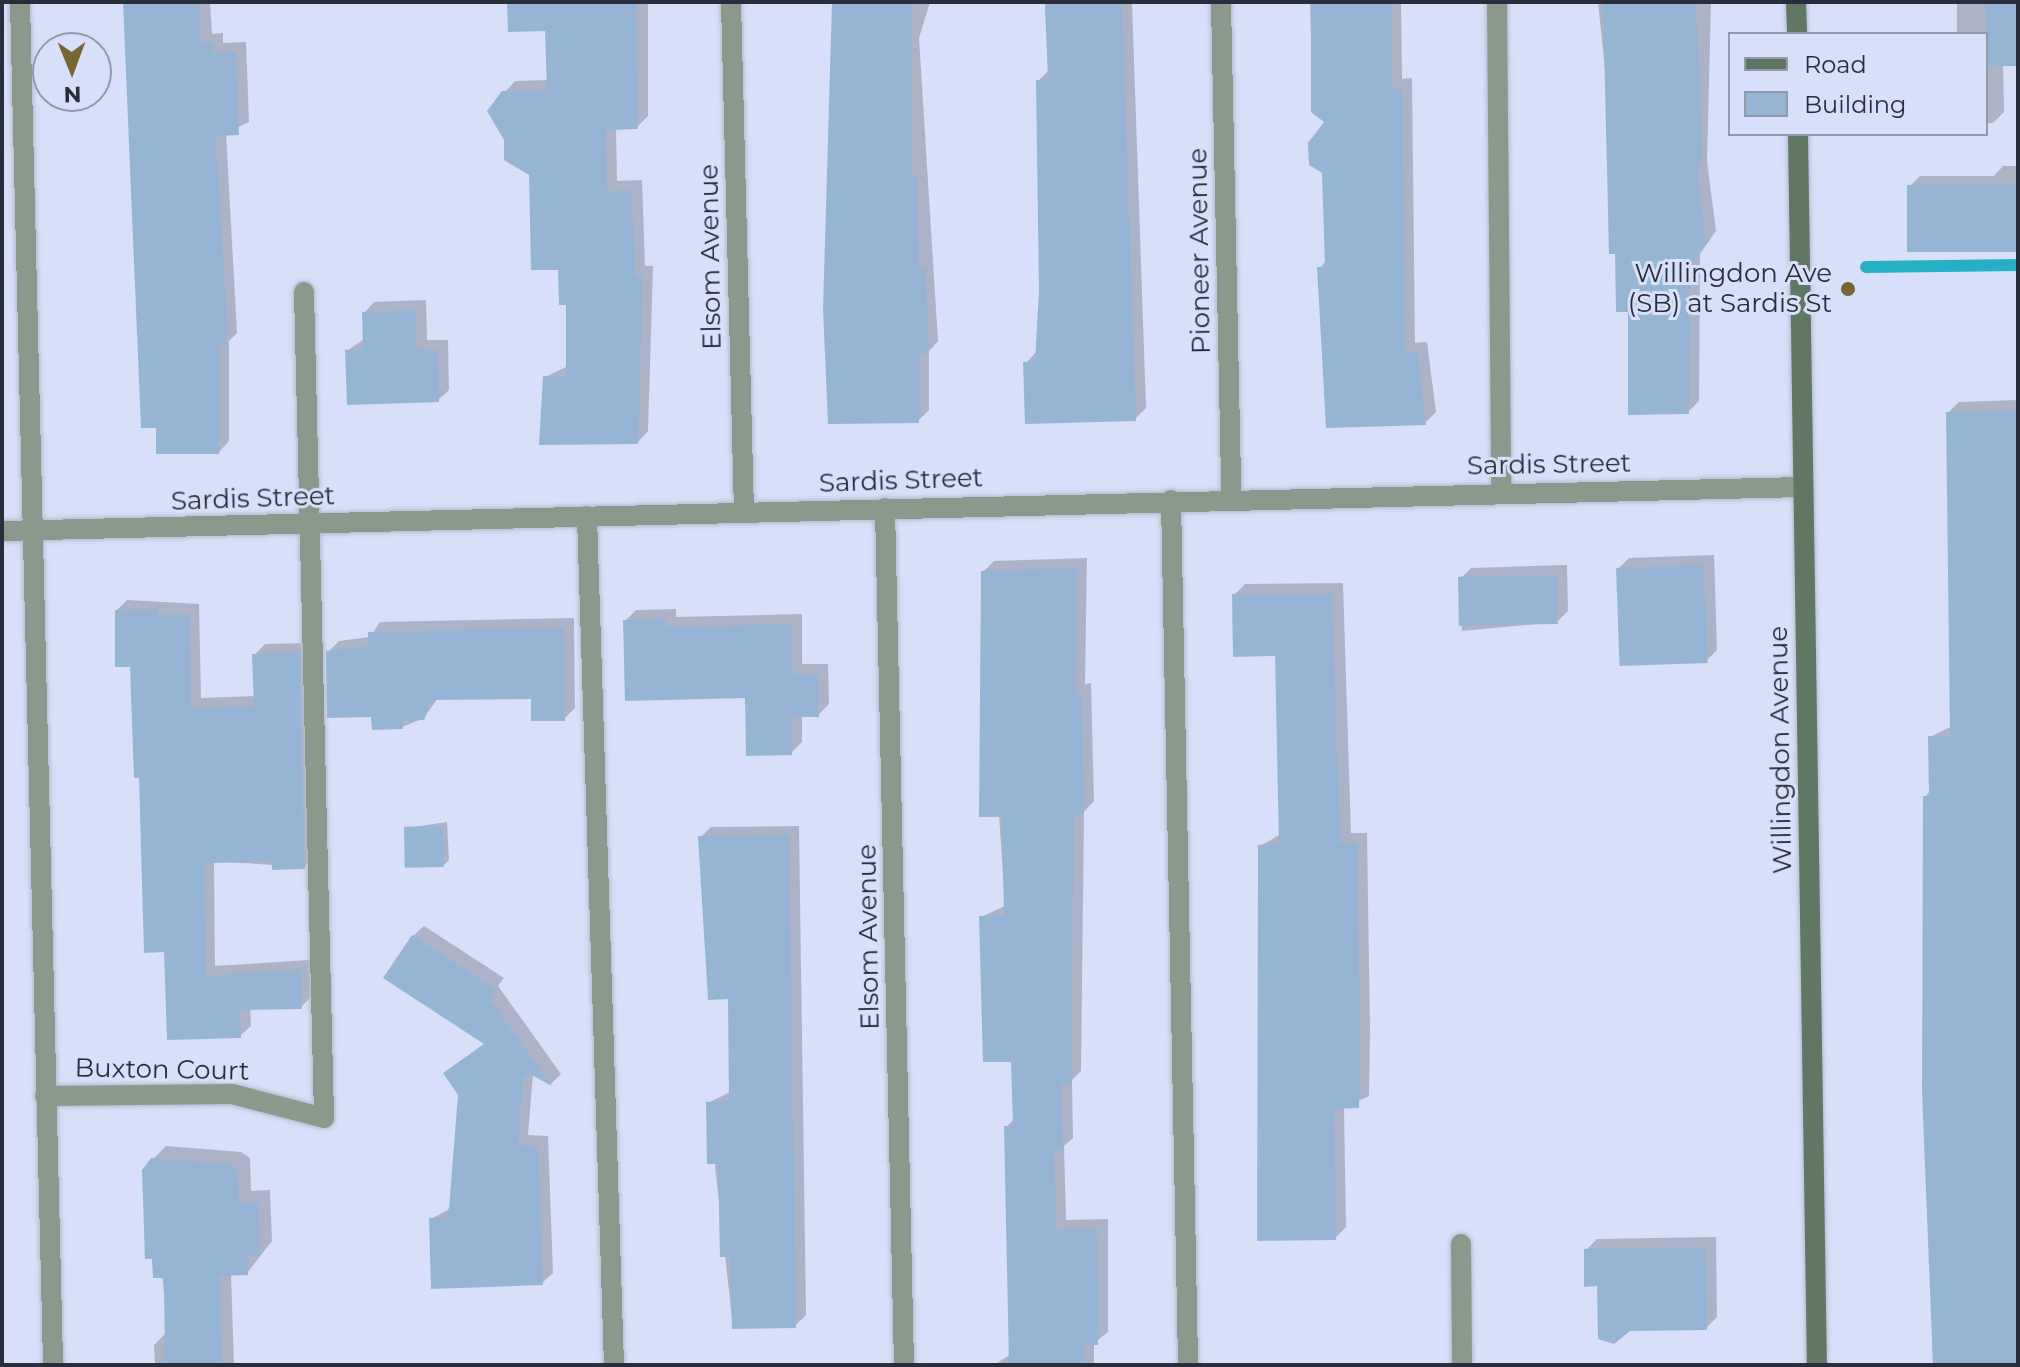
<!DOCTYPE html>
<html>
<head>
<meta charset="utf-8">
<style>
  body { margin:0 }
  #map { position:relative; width:2020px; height:1367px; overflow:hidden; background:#d7e0f8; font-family:Montserrat,sans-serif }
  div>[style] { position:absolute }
  .shadow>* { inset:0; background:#0003 }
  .stream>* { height:12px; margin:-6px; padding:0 6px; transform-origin:6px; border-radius:6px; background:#26b0c4 }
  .building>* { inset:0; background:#96b5d5; transform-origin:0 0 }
  .roads { filter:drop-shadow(0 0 2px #b4bcd3) drop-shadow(0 0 2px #b4bcd3) }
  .lane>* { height:20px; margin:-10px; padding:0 10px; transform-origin:10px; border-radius:10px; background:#8a998c }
  .street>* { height:20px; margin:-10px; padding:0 10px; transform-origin:10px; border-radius:10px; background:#8a998c }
  .secondary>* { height:20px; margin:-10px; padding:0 10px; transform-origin:10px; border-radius:10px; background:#607764 }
  .dots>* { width:22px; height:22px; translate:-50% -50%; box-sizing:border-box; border:4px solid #d7e0f8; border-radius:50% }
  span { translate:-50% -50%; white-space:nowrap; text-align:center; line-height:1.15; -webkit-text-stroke:6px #d7e0f8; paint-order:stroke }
  .street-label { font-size:26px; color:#282e3d }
  .poi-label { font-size:26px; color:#282e3d }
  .right { translate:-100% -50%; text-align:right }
  .frame { position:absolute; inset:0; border:4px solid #282e3d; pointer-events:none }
  .legend { position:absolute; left:1728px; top:32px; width:260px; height:104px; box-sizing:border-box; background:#d7e0f8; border:2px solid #9199ad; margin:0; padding:10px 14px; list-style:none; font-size:24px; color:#282e3d }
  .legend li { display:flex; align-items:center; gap:16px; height:40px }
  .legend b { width:40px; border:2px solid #9199ad }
  .north { position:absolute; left:32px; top:32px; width:80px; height:80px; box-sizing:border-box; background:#d7e0f8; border:2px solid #9199ad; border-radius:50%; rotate:179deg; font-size:22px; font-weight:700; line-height:32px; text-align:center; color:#282e3d }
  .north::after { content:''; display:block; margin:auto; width:28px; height:36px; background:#776534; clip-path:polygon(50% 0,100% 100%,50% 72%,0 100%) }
</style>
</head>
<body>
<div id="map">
  <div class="shadow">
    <div style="clip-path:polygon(125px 2px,210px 2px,212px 34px,223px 33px,223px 43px,246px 42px,249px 122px,226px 133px,237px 333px,229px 341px,229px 441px,219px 452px)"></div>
    <div style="clip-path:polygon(509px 2px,648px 2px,648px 116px,637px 127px,616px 128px,617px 181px,642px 180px,645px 266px,653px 266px,648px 431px,638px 442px,545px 377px,568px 366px,568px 303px,504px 93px,515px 81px,549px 80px,547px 28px)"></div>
    <div style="clip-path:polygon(833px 2px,930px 2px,919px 38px,938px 341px,929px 351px,929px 410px,918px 421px)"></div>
    <div style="clip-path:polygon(1045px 2px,1132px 2px,1146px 408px,1135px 419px,1026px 363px,1036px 352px,1041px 293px,1038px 81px,1049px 70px)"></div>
    <div style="clip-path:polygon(1310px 2px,1401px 2px,1402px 79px,1412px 78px,1415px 343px,1427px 342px,1436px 412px,1425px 423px,1320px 268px,1326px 261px,1327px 122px,1313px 111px)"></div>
    <div style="clip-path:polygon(1598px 2px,1711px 2px,1707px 161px,1716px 231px,1700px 254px,1699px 401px,1688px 412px,1630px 310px)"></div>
    <div style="clip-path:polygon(1957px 2px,2018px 2px,2018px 64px,2003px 64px,2004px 112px,1993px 123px,1986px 123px,1986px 34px,1957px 34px)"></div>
    <div style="clip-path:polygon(2003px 166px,2018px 166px,2018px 250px,1909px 187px,1920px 176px,1994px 176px)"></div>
    <div style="clip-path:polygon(426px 300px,427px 340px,448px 340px,449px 390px,438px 400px,347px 351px,364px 339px,364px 313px,374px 302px)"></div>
    <div style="clip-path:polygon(2018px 400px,2018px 1365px,1933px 1365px,1925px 797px,1931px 790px,1930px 737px,1952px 726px,1948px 413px,1959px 402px)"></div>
    <div style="clip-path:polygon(1714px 555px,1717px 650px,1706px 661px,1618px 569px,1629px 558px)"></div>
    <div style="clip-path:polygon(1087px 558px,1085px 684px,1091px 683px,1094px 801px,1084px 812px,1081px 1071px,1072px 1080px,1073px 1138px,1064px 1146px,1066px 1220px,1108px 1219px,1108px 1332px,1094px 1343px,1094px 1365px,994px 1365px,1011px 1354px,1006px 1127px,1015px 1118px,1013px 1060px,981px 917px,1005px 906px,983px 572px,994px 561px)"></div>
    <div style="clip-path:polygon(1567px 565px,1568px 611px,1557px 622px,1462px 631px,1460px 579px,1471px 568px)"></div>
    <div style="clip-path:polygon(1343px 583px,1351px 833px,1367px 833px,1370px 1028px,1369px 1096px,1344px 1107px,1346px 1227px,1335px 1238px,1260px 846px,1281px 834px,1277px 654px,1234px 595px,1245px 584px)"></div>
    <div style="clip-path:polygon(127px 600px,199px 604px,201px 698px,256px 696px,255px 654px,265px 644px,309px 643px,315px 857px,304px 867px,214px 861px,215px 966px,310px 960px,311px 997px,301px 1007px,250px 1008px,251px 1026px,240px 1036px,166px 950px,132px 665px,117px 610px)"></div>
    <div style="clip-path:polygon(676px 609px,676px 617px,802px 614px,802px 664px,828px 664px,829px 704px,818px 715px,802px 715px,802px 742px,791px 753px,747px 696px,625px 621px,636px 610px)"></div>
    <div style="clip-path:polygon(574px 618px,575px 708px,564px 719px,533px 697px,438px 698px,424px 718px,402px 727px,373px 715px,328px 652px,339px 641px,370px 637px,380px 622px)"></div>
    <div style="clip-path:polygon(447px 822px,449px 860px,444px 865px,406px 828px)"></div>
    <div style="clip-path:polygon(799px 826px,806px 1315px,795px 1326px,733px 1327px,708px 1103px,730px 1092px,730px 997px,701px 837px,711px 827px)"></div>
    <div style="clip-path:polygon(424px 926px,504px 978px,498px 986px,561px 1074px,551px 1084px,533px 1074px,528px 1135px,548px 1136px,553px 1273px,542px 1283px,431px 1219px,451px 1208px,460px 1094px,446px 1074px,485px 1043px,413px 936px)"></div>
    <div style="clip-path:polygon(166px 1146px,241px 1152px,250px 1158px,251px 1191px,270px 1190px,272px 1241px,247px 1273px,231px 1274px,234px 1365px,155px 1365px,154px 1345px,167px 1332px,153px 1159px)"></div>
    <div style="clip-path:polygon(1716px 1237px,1717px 1317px,1706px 1328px,1599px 1284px,1586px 1250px,1597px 1239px)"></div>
  </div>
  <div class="stream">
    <div style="left:1866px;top:267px;width:152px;rotate:-0.8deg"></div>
  </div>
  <div class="building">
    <div style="clip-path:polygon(123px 2px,191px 2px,200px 7px,201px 44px,213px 43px,213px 53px,236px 52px,239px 135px,216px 136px,216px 145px,227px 317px,227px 346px,219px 346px,219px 454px,156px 454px,156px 428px,141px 428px)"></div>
    <div style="clip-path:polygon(507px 2px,636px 2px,638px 129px,606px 130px,607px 191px,632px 190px,635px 276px,643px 276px,638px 444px,539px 445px,543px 376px,566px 376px,566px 305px,559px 305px,558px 270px,531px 270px,529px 175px,504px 160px,504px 140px,487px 111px,502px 91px,547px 90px,545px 31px,508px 32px)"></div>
    <div style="clip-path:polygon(832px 2px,911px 2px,912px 175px,917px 175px,919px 269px,926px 269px,928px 354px,919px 354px,919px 423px,828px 424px,823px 309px)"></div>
    <div style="clip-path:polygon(1603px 2px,1696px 2px,1703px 155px,1697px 173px,1706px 243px,1690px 266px,1689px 414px,1628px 415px,1628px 312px,1616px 312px,1615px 254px,1609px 254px)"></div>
    <div style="left:1986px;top:2px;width:32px;height:64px"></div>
    <div style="clip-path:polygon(1122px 3px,1136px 421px,1025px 424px,1023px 362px,1035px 362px,1039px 292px,1036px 80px,1048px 80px,1045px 6px)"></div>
    <div style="clip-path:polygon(1391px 4px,1392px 89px,1402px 89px,1405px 353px,1417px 352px,1426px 425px,1326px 428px,1317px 267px,1325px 267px,1322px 173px,1309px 165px,1308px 143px,1324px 122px,1311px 112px,1311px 5px)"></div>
    <div style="left:2018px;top:185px;width:67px;height:111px;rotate:90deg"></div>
    <div style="clip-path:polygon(416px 310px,417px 350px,438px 350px,439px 402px,347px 405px,345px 350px,363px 349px,362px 312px)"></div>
    <div style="clip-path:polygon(2018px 410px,2018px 1365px,1933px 1365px,1922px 1092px,1923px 796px,1929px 796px,1928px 736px,1950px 736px,1946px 412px)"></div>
    <div style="left:1704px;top:565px;width:98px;height:88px;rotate:88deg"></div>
    <div style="clip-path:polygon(1077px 568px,1075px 694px,1081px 694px,1084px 814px,1074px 815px,1071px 1084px,1061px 1084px,1063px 1150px,1054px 1151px,1056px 1230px,1097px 1229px,1098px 1345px,1083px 1345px,1084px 1365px,1009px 1365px,1004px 1126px,1013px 1126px,1011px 1062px,983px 1062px,979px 916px,1004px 916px,1002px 817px,979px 817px,981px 571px)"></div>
    <div style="left:1557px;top:575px;width:49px;height:99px;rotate:89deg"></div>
    <div style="clip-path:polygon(1232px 594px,1332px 594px,1340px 843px,1357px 843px,1360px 1040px,1359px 1108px,1334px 1109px,1336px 1240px,1257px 1241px,1258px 845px,1279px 844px,1275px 656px,1233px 657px)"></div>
    <div style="clip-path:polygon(158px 609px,158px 615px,190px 614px,191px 708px,254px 706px,252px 654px,300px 652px,305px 869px,272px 870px,272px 862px,204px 863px,206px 976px,301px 969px,302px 1009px,240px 1010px,241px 1038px,167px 1040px,164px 952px,144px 953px,139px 778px,134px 778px,130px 667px,115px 667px,115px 610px)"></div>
    <div style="clip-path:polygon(666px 619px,666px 627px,792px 624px,792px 674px,818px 674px,819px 717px,792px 717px,792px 755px,746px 756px,745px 698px,625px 701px,623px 620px)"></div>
    <div style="clip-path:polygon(564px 628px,565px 721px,531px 721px,531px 699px,431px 700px,424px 720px,403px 721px,403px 729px,372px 730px,371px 717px,327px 718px,326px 651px,368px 646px,368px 632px)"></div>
    <div style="left:443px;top:826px;width:41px;height:39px;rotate:89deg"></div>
    <div style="clip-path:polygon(789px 835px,796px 1328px,732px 1329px,730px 1257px,720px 1257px,718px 1164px,707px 1164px,706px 1102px,729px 1101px,728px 999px,708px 1000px,698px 836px)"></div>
    <div style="clip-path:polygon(412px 935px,494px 989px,489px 998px,552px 1086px,530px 1074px,523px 1079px,518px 1145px,538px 1147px,543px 1285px,431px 1289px,429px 1218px,444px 1218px,449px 1208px,458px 1095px,443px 1073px,484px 1044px,383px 978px)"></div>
    <div style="clip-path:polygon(151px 1158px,228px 1164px,238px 1171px,239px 1203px,258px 1202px,260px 1256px,247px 1256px,248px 1275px,219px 1276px,222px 1365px,165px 1365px,164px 1278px,153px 1278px,152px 1259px,145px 1259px,142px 1170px)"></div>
    <div style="clip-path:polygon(1705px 1247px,1707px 1330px,1630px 1331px,1614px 1344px,1598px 1339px,1597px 1286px,1584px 1287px,1584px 1249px)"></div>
  </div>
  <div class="roads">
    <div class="lane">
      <div style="left:1497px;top:2px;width:490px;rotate:89.5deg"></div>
      <div style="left:304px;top:292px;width:826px;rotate:88.61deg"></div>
      <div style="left:1171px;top:500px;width:865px;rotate:88.87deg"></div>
      <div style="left:587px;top:516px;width:849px;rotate:88.18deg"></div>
      <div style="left:1461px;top:1244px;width:121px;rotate:89.5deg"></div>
    </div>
    <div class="street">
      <div style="left:20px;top:2px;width:1363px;rotate:88.61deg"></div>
      <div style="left:731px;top:2px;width:509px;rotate:88.54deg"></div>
      <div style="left:1221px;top:2px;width:496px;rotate:88.8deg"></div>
      <div style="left:885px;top:508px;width:857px;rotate:88.73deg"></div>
      <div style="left:2px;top:531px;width:1801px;rotate:-1.4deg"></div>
      <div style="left:45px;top:1096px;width:187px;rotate:-0.6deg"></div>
      <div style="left:232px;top:1094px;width:95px;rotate:14.6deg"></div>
    </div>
    <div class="secondary">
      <div style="left:1796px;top:2px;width:32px;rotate:88deg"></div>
      <div style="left:1798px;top:134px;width:1231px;rotate:89.12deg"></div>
    </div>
  </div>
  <div class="dots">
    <div style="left:1848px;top:289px;background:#776534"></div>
  </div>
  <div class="street-label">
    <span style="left:1200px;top:251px;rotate:-91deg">Pioneer Avenue</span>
    <span style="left:711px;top:257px;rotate:-91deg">Elsom Avenue</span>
    <span style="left:1549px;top:465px;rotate:-1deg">Sardis Street</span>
    <span style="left:901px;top:481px;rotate:-2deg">Sardis Street</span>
    <span style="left:253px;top:499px;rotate:-2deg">Sardis Street</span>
    <span style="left:1781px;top:750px;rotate:-91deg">Willingdon Avenue</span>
    <span style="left:869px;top:937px;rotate:-91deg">Elsom Avenue</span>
    <span style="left:162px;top:1070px;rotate:1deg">Buxton Court</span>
  </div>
  <div class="poi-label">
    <span class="right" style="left:1832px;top:289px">Willingdon Ave<br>(SB) at Sardis St</span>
  </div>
  <div class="frame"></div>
  <ul class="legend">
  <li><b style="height:10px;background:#607764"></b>Road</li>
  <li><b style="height:22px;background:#96b5d5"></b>Building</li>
  </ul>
  <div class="north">N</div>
</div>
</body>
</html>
